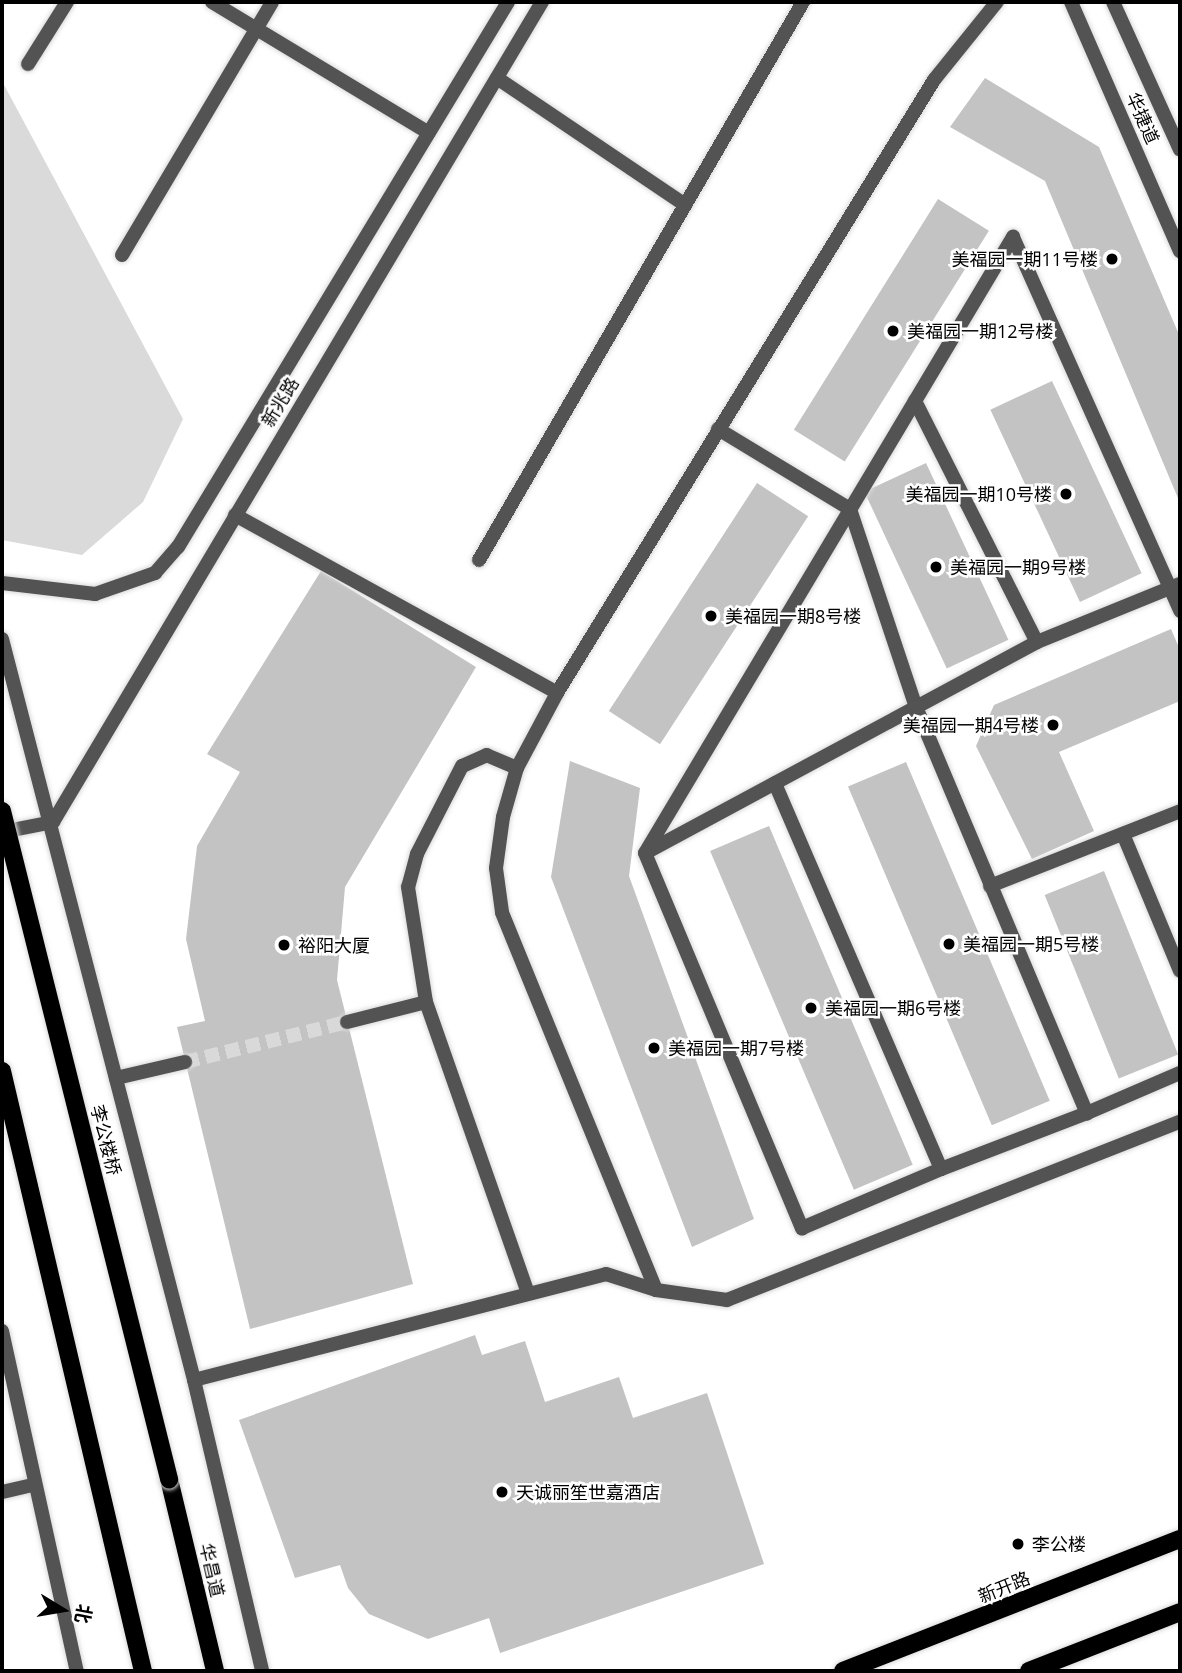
<!DOCTYPE html>
<html>
<head>
<meta charset="utf-8">
<style>
  body { margin:0 }
  #map { position:relative; width:1182px; height:1673px; overflow:hidden; background:#fff; font-family:"Open Sans","Noto Sans SC",sans-serif }
  div>[style] { position:absolute }
  .green>* { inset:0; background:#dadada }
  .building>* { inset:0; background:#c3c3c3; transform-origin:0 0 }
  .minor-tunnel>* { height:14px; margin-top:-7px; transform-origin:0; background:repeating-linear-gradient(90deg,#d9d9d9 0 14px,transparent 0 21px) }
  .roads { filter:drop-shadow(0 0 2px #dbdbdb) drop-shadow(0 0 2px #dbdbdb) }
  .minor>* { height:14px; margin:-7px; padding:0 7px; transform-origin:7px; border-radius:7px; background:#535353 }
  .tertiary>* { height:14px; margin:-7px; padding:0 7px; transform-origin:7px; border-radius:7px; background:#535353 }
  .primary>* { height:18px; margin:-9px; padding:0 9px; transform-origin:9px; border-radius:9px; background:#000 }
  .bridges { filter:drop-shadow(0 0 2px #dbdbdb) drop-shadow(0 0 2px #dbdbdb) }
  .primary-bridge>* { height:18px; margin:-9px; padding:0 9px; transform-origin:9px; border-radius:9px; background:#000 }
  .dots>* { width:19px; height:19px; translate:-50% -50%; box-sizing:border-box; border:4px solid #fff; border-radius:50% }
  span { translate:-50% -50%; white-space:nowrap; text-align:center; line-height:1.15; -webkit-text-stroke:5px #fff; paint-order:stroke }
  .street-label { font-size:18px; color:#000 }
  .poi-label { font-size:18px; color:#000 }
  .right { translate:-100% -50%; text-align:right }
  .left { translate:0 -50%; text-align:left }
  .frame { position:absolute; inset:0; border:4px solid #000; pointer-events:none }
  .north { position:absolute; left:28px; top:1575px; width:70px; height:70px; -webkit-text-stroke:5px #fff; paint-order:stroke; rotate:101deg; font-size:19px; font-weight:700; line-height:28px; text-align:center; color:#000 }
  .north::after { content:''; display:block; margin:auto; width:24px; height:32px; background:#000; clip-path:polygon(50% 0,100% 100%,50% 72%,0 100%) }
</style>
</head>
<body>
<div id="map">
  <div class="green">
    <div style="clip-path:polygon(2px 81px,183px 419px,143px 502px,82px 555px,2px 540px)"></div>
  </div>
  <div class="building">
    <div style="clip-path:polygon(985px 78px,1099px 147px,1180px 337px,1180px 503px,1045px 181px,950px 127px)"></div>
    <div style="left:938px;top:199px;width:60px;height:272px;rotate:32deg"></div>
    <div style="left:1052px;top:381px;width:212px;height:68px;rotate:65deg"></div>
    <div style="left:926px;top:463px;width:195px;height:68px;rotate:65deg"></div>
    <div style="left:757px;top:483px;width:61px;height:272px;rotate:33deg"></div>
    <div style="clip-path:polygon(321px 571px,476px 667px,345px 887px,337px 980px,413px 1284px,250px 1329px,177px 1027px,205px 1021px,186px 939px,197px 846px,240px 772px,207px 754px)"></div>
    <div style="clip-path:polygon(1171px 629px,1180px 650px,1180px 701px,1059px 752px,1094px 831px,1032px 859px,976px 746px,994px 705px)"></div>
    <div style="clip-path:polygon(570px 761px,640px 788px,629px 876px,754px 1219px,692px 1247px,551px 877px)"></div>
    <div style="left:906px;top:762px;width:368px;height:63px;rotate:67deg"></div>
    <div style="left:769px;top:826px;width:368px;height:64px;rotate:67deg"></div>
    <div style="left:1104px;top:871px;width:198px;height:64px;rotate:68deg"></div>
    <div style="clip-path:polygon(475px 1335px,482px 1355px,525px 1341px,545px 1402px,619px 1377px,633px 1418px,707px 1393px,764px 1564px,500px 1653px,489px 1618px,428px 1639px,369px 1614px,348px 1588px,340px 1565px,295px 1578px,239px 1420px)"></div>
  </div>
  <div class="minor-tunnel">
    <div style="left:185px;top:1062px;width:167px;rotate:-13.9deg"></div>
  </div>
  <div class="roads">
    <div class="minor">
      <div style="left:212px;top:2px;width:253px;rotate:31.1deg"></div>
      <div style="left:28px;top:64px;width:73px;rotate:-57.8deg"></div>
      <div style="left:497px;top:78px;width:227px;rotate:34deg"></div>
      <div style="left:122px;top:255px;width:294px;rotate:-59.3deg"></div>
      <div style="left:915px;top:401px;width:270px;rotate:63.2deg"></div>
      <div style="left:718px;top:429px;width:154px;rotate:31.2deg"></div>
      <div style="left:850px;top:509px;width:209px;rotate:71.6deg"></div>
      <div style="left:916px;top:707px;width:441px;rotate:67.2deg"></div>
      <div style="left:1087px;top:1113px;width:156px;rotate:159deg"></div>
      <div style="left:235px;top:515px;width:368px;rotate:28.9deg"></div>
      <div style="left:479px;top:560px;width:645px;rotate:-59.86deg"></div>
      <div style="left:517px;top:768px;width:33px;rotate:-157deg"></div>
      <div style="left:487px;top:755px;width:27px;rotate:156deg"></div>
      <div style="left:462px;top:766px;width:99px;rotate:117.1deg"></div>
      <div style="left:417px;top:854px;width:34px;rotate:105deg"></div>
      <div style="left:408px;top:887px;width:116px;rotate:81.1deg"></div>
      <div style="left:426px;top:1002px;width:309px;rotate:70.7deg"></div>
      <div style="left:1123px;top:834px;width:148px;rotate:67.4deg"></div>
      <div style="left:647px;top:852px;width:443px;rotate:-28.3deg"></div>
      <div style="left:1037px;top:642px;width:154px;rotate:-22.1deg"></div>
      <div style="left:645px;top:853px;width:718px;rotate:-59.15deg"></div>
      <div style="left:1013px;top:237px;width:410px;rotate:65.9deg"></div>
      <div style="left:645px;top:853px;width:407px;rotate:67.3deg"></div>
      <div style="left:802px;top:1228px;width:151px;rotate:-23deg"></div>
      <div style="left:941px;top:1169px;width:420px;rotate:-113.3deg"></div>
      <div style="left:990px;top:886px;width:204px;rotate:-21.5deg"></div>
      <div style="left:347px;top:1022px;width:81px;rotate:-14.2deg"></div>
      <div style="left:116px;top:1078px;width:71px;rotate:-13.1deg"></div>
      <div style="left:1087px;top:1113px;width:101px;rotate:-23.3deg"></div>
      <div style="left:656px;top:1290px;width:408px;rotate:-112.2deg"></div>
      <div style="left:502px;top:912px;width:44px;rotate:-97.8deg"></div>
      <div style="left:496px;top:868px;width:51px;rotate:-82.2deg"></div>
      <div style="left:503px;top:817px;width:51px;rotate:-74.1deg"></div>
      <div style="left:517px;top:768px;width:85px;rotate:-61.9deg"></div>
      <div style="left:557px;top:693px;width:720px;rotate:-58.41deg"></div>
      <div style="left:934px;top:80px;width:100px;rotate:-51.1deg"></div>
      <div style="left:194px;top:1380px;width:425px;rotate:-14.4deg"></div>
      <div style="left:606px;top:1274px;width:52px;rotate:17.7deg"></div>
      <div style="left:656px;top:1290px;width:72px;rotate:8deg"></div>
      <div style="left:727px;top:1300px;width:487px;rotate:-21.5deg"></div>
      <div style="left:2px;top:1492px;width:32px;rotate:-13deg"></div>
    </div>
    <div class="tertiary">
      <div style="left:1071px;top:2px;width:272px;rotate:66.4deg"></div>
      <div style="left:1113px;top:2px;width:162px;rotate:65.6deg"></div>
      <div style="left:2px;top:583px;width:94px;rotate:6.7deg"></div>
      <div style="left:95px;top:594px;width:64px;rotate:-19.3deg"></div>
      <div style="left:155px;top:573px;width:35px;rotate:-49deg"></div>
      <div style="left:178px;top:547px;width:637px;rotate:-58.8deg"></div>
      <div style="left:2px;top:639px;width:765px;rotate:75.47deg"></div>
      <div style="left:194px;top:1380px;width:299px;rotate:76.8deg"></div>
      <div style="left:53px;top:822px;width:955px;rotate:-59.19deg"></div>
      <div style="left:2px;top:832px;width:52px;rotate:-11.1deg"></div>
      <div style="left:2px;top:1331px;width:348px;rotate:77.6deg"></div>
    </div>
    <div class="primary">
      <div style="left:2px;top:1071px;width:616px;rotate:76.78deg"></div>
      <div style="left:169px;top:1479px;width:197px;rotate:76.5deg"></div>
      <div style="left:843px;top:1671px;width:362px;rotate:-21.4deg"></div>
      <div style="left:1029px;top:1671px;width:162px;rotate:-21.3deg"></div>
    </div>
  </div>
  <div class="bridges">
    <div class="primary-bridge">
      <div style="left:2px;top:811px;width:689px;rotate:75.96deg"></div>
    </div>
  </div>
  <div class="dots">
    <div style="left:1112px;top:259px;background:#000"></div>
    <div style="left:893px;top:331px;background:#000"></div>
    <div style="left:1066px;top:494px;background:#000"></div>
    <div style="left:936px;top:567px;background:#000"></div>
    <div style="left:711px;top:616px;background:#000"></div>
    <div style="left:1053px;top:725px;background:#000"></div>
    <div style="left:949px;top:944px;background:#000"></div>
    <div style="left:284px;top:945px;background:#000"></div>
    <div style="left:811px;top:1008px;background:#000"></div>
    <div style="left:654px;top:1048px;background:#000"></div>
    <div style="left:502px;top:1492px;background:#000"></div>
    <div style="left:1018px;top:1544px;background:#000"></div>
  </div>
  <div class="street-label">
    <span style="left:1143px;top:118px;rotate:66deg">华捷道</span>
    <span style="left:280px;top:402px;rotate:-59deg">新兆路</span>
    <span style="left:106px;top:1140px;rotate:76deg">李公楼桥</span>
    <span style="left:212px;top:1570px;rotate:77deg">华昌道</span>
    <span style="left:1004px;top:1587px;rotate:-22deg">新开路</span>
  </div>
  <div class="poi-label">
    <span class="right" style="left:1098px;top:259px">美福园一期11号楼</span>
    <span class="left" style="left:907px;top:331px">美福园一期12号楼</span>
    <span class="right" style="left:1052px;top:494px">美福园一期10号楼</span>
    <span class="left" style="left:950px;top:567px">美福园一期9号楼</span>
    <span class="left" style="left:725px;top:616px">美福园一期8号楼</span>
    <span class="right" style="left:1039px;top:725px">美福园一期4号楼</span>
    <span class="left" style="left:963px;top:944px">美福园一期5号楼</span>
    <span class="left" style="left:298px;top:945px">裕阳大厦</span>
    <span class="left" style="left:825px;top:1008px">美福园一期6号楼</span>
    <span class="left" style="left:668px;top:1048px">美福园一期7号楼</span>
    <span class="left" style="left:516px;top:1492px">天诚丽笙世嘉酒店</span>
    <span class="left" style="left:1032px;top:1544px">李公楼</span>
  </div>
  <div class="frame"></div>
  <div class="north">北</div>
</div>
</body>
</html>
